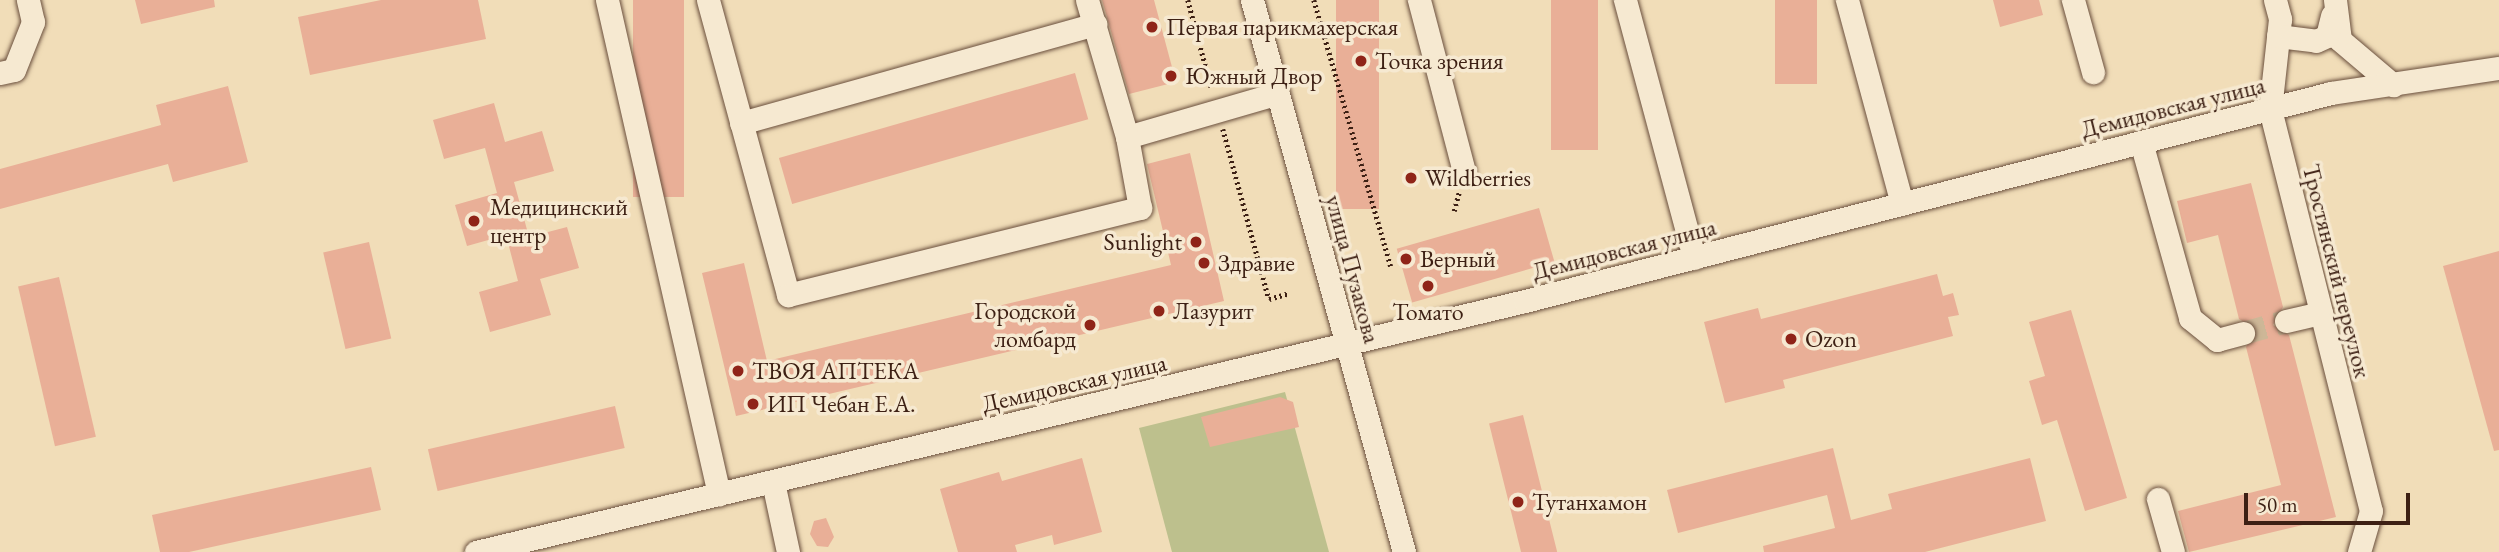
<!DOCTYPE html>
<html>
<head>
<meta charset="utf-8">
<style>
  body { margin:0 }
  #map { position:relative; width:2499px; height:552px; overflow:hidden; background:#f1ddb8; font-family:"EB Garamond",serif }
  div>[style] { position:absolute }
  .green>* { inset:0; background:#bdc08d }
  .building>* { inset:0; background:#e9af97; transform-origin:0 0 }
  .minor-tunnel>* { height:23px; margin-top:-11.5px; transform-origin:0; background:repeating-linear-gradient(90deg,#cdb797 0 23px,transparent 0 34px) }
  .path>* { height:4.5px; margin-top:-2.25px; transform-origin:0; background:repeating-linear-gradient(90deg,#3d2014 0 2px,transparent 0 5.5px) }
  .roads { filter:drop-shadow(0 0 2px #6a4f3d) drop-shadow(0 0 2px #6a4f3d) }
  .minor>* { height:23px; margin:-11.5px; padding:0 11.5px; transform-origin:11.5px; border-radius:11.5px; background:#f6e9d1 }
  .dots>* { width:19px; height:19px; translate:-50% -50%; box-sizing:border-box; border:4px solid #f6e9d1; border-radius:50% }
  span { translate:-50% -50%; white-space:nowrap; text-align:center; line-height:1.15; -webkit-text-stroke:7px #f6e9d1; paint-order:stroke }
  .poi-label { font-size:24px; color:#3d2014 }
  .left { translate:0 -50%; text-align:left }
  .right { translate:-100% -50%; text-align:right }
  .street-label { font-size:24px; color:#3d2014 }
  .scale { position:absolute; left:2244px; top:493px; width:166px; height:32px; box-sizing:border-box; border:4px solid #3d2014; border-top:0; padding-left:9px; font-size:21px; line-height:24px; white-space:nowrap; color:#3d2014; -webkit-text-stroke:5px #f6e9d1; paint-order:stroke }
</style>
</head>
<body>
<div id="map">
  <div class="green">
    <div style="clip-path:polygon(1285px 392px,1329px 552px,1172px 552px,1139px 428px)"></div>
  </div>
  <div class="building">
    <div style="clip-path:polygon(135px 0,214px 0,215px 7px,141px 24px)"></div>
    <div style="clip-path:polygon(381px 0,478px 0,486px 39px,310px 75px,298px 17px)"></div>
    <div style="left:633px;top:0;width:51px;height:197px"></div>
    <div style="clip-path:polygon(1102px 0,1154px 0,1176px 82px,1129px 94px)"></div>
    <div style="left:1336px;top:0;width:43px;height:209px"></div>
    <div style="left:1551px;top:0;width:47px;height:150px"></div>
    <div style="left:1775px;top:0;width:42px;height:84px"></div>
    <div style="clip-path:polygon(1993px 0,2039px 0,2043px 15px,2000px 27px)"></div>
    <div style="left:1075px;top:73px;width:48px;height:308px;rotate:74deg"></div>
    <div style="clip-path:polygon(228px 86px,248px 162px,173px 182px,168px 164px,0 209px,0 169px,161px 125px,156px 105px)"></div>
    <div style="clip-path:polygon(494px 103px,505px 142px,542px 131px,554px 171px,514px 182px,529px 237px,567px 227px,579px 268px,540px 279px,551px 315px,490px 332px,479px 292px,518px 281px,506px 235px,467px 246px,455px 205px,497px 193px,485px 148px,444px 159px,433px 120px)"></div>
    <div style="clip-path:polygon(1190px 153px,1224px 301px,736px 416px,702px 273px,744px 263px,767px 361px,1171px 265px,1147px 164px)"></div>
    <div style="clip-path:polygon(2251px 183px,2283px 307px,2273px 325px,2289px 335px,2336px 517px,2189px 552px,2178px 511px,2281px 485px,2246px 347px,2256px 329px,2239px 319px,2218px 235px,2187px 243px,2177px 201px)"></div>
    <div style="left:1539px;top:208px;width:56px;height:148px;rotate:74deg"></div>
    <div style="left:369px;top:242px;width:99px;height:47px;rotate:77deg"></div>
    <div style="clip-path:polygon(2499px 251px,2499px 450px,2494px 451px,2443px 266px)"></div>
    <div style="clip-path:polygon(1937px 274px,1943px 296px,1953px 293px,1959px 315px,1948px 317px,1953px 336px,1783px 380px,1785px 388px,1725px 403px,1704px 322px,1758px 308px,1761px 319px)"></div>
    <div style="left:59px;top:277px;width:164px;height:42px;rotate:77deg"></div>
    <div style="clip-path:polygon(2071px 310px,2127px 498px,2085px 511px,2057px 420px,2042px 425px,2029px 381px,2045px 376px,2029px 322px)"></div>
    <div style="clip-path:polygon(1280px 397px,1293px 402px,1299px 427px,1210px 447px,1201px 417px)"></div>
    <div style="left:615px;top:406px;width:43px;height:192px;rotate:77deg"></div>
    <div style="left:1523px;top:415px;width:141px;height:35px;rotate:76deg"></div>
    <div style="clip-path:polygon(1833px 448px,1851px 520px,1892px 509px,1888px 494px,2030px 458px,2046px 521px,1925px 552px,1764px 552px,1763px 546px,1835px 528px,1827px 495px,1678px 533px,1667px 490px)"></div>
    <div style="clip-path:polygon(1082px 458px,1102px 532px,1054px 545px,1052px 535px,1015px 545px,1017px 552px,958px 552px,940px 489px,999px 472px,1002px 481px)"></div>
    <div style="clip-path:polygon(371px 467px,381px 510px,189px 552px,160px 552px,152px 515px)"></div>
    <div style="clip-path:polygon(826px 518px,834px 537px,828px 547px,817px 546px,810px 534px,814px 521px)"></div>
  </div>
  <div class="minor-tunnel">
    <div style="left:2243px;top:333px;width:45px;rotate:-15.6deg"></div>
  </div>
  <div class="path">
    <div style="left:1188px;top:0;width:93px;rotate:75.1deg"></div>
    <div style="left:1314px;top:0;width:277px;rotate:73.9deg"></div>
    <div style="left:1223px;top:129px;width:176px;rotate:74.9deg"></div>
    <div style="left:1269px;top:299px;width:19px;rotate:-16deg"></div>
    <div style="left:1454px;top:211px;width:20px;rotate:-75deg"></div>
  </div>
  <div class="roads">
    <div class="minor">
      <div style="left:607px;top:0;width:507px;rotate:77.23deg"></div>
      <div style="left:708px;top:0;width:306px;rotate:74.8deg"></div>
      <div style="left:788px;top:295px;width:363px;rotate:-13.9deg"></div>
      <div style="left:1140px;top:208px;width:72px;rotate:-100.4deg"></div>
      <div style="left:1127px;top:137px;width:157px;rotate:-16.2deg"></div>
      <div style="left:1087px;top:0;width:143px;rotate:73.7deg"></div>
      <div style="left:1252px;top:0;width:573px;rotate:74.6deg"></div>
      <div style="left:1419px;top:0;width:178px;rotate:75.3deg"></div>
      <div style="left:1625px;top:0;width:267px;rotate:75deg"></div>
      <div style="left:1847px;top:0;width:211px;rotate:74.9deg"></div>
      <div style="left:2073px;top:0;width:75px;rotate:74.5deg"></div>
      <div style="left:2275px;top:0;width:20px;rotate:75deg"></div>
      <div style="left:2280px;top:19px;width:91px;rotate:96.3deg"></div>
      <div style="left:2270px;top:109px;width:414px;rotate:75.9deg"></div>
      <div style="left:2371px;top:511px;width:43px;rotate:106.3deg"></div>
      <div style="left:2335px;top:0;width:40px;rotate:82.9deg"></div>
      <div style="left:2340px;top:40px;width:70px;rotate:40.3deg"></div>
      <div style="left:2278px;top:36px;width:38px;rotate:7deg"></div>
      <div style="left:2316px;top:41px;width:12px;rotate:-24deg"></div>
      <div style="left:2327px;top:36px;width:21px;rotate:-76deg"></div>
      <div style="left:0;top:73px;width:14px;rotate:-12deg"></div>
      <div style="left:14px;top:70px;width:52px;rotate:-68.4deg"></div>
      <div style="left:33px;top:22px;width:23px;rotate:-103deg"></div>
      <div style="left:741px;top:123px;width:368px;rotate:-15.6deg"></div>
      <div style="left:2141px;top:142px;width:183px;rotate:74.4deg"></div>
      <div style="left:2190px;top:318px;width:35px;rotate:39deg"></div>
      <div style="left:2217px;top:340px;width:27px;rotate:-15deg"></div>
      <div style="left:2286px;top:321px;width:36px;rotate:-13deg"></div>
      <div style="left:773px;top:482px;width:72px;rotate:77.9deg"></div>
      <div style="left:2158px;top:499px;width:55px;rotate:74.2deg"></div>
      <div style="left:476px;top:552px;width:1079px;rotate:-13.46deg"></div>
      <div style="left:1525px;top:301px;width:832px;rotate:-14.47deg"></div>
      <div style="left:2331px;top:93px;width:170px;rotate:-8.5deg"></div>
    </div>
  </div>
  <div class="dots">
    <div style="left:1152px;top:27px;background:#8f2418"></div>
    <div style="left:1361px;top:61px;background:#8f2418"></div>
    <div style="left:1171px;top:76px;background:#8f2418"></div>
    <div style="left:1411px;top:178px;background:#8f2418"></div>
    <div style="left:474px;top:221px;background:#8f2418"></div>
    <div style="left:1196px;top:242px;background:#8f2418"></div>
    <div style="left:1406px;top:259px;background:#8f2418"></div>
    <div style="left:1204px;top:263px;background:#8f2418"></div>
    <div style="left:1428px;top:286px;background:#8f2418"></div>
    <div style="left:1159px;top:311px;background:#8f2418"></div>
    <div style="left:1090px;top:325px;background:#8f2418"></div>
    <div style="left:1791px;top:339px;background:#8f2418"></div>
    <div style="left:738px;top:371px;background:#8f2418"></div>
    <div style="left:753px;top:404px;background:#8f2418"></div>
    <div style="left:1518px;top:502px;background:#8f2418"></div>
  </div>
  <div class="poi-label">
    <span class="left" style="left:1166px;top:27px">Первая парикмахерская</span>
    <span class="left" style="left:1375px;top:61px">Точка зрения</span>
    <span class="left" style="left:1185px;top:76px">Южный Двор</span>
    <span class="left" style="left:1425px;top:178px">Wildberries</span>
    <span class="left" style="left:490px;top:221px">Медицинский<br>центр</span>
    <span class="right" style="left:1182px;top:242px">Sunlight</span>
    <span class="left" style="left:1420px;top:259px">Верный</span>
    <span class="left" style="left:1218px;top:263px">Здравие</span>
    <span class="right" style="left:1076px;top:325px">Городской<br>ломбард</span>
    <span class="left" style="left:1173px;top:311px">Лазурит</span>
    <span style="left:1428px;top:312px">Томато</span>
    <span class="left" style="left:1805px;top:339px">Ozon</span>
    <span class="left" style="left:752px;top:371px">ТВОЯ АПТЕКА</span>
    <span class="left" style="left:767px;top:404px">ИП Чебан Е.А.</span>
    <span class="left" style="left:1532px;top:502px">Тутанхамон</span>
  </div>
  <div class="street-label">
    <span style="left:2173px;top:107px;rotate:-14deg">Демидовская улица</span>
    <span style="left:1624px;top:249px;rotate:-14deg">Демидовская улица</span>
    <span style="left:1353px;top:269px;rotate:75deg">улица Пузакова</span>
    <span style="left:2337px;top:271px;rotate:76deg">Тростянский переулок</span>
    <span style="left:1074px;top:383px;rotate:-13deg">Демидовская улица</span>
  </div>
  <div class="scale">50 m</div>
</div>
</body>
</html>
